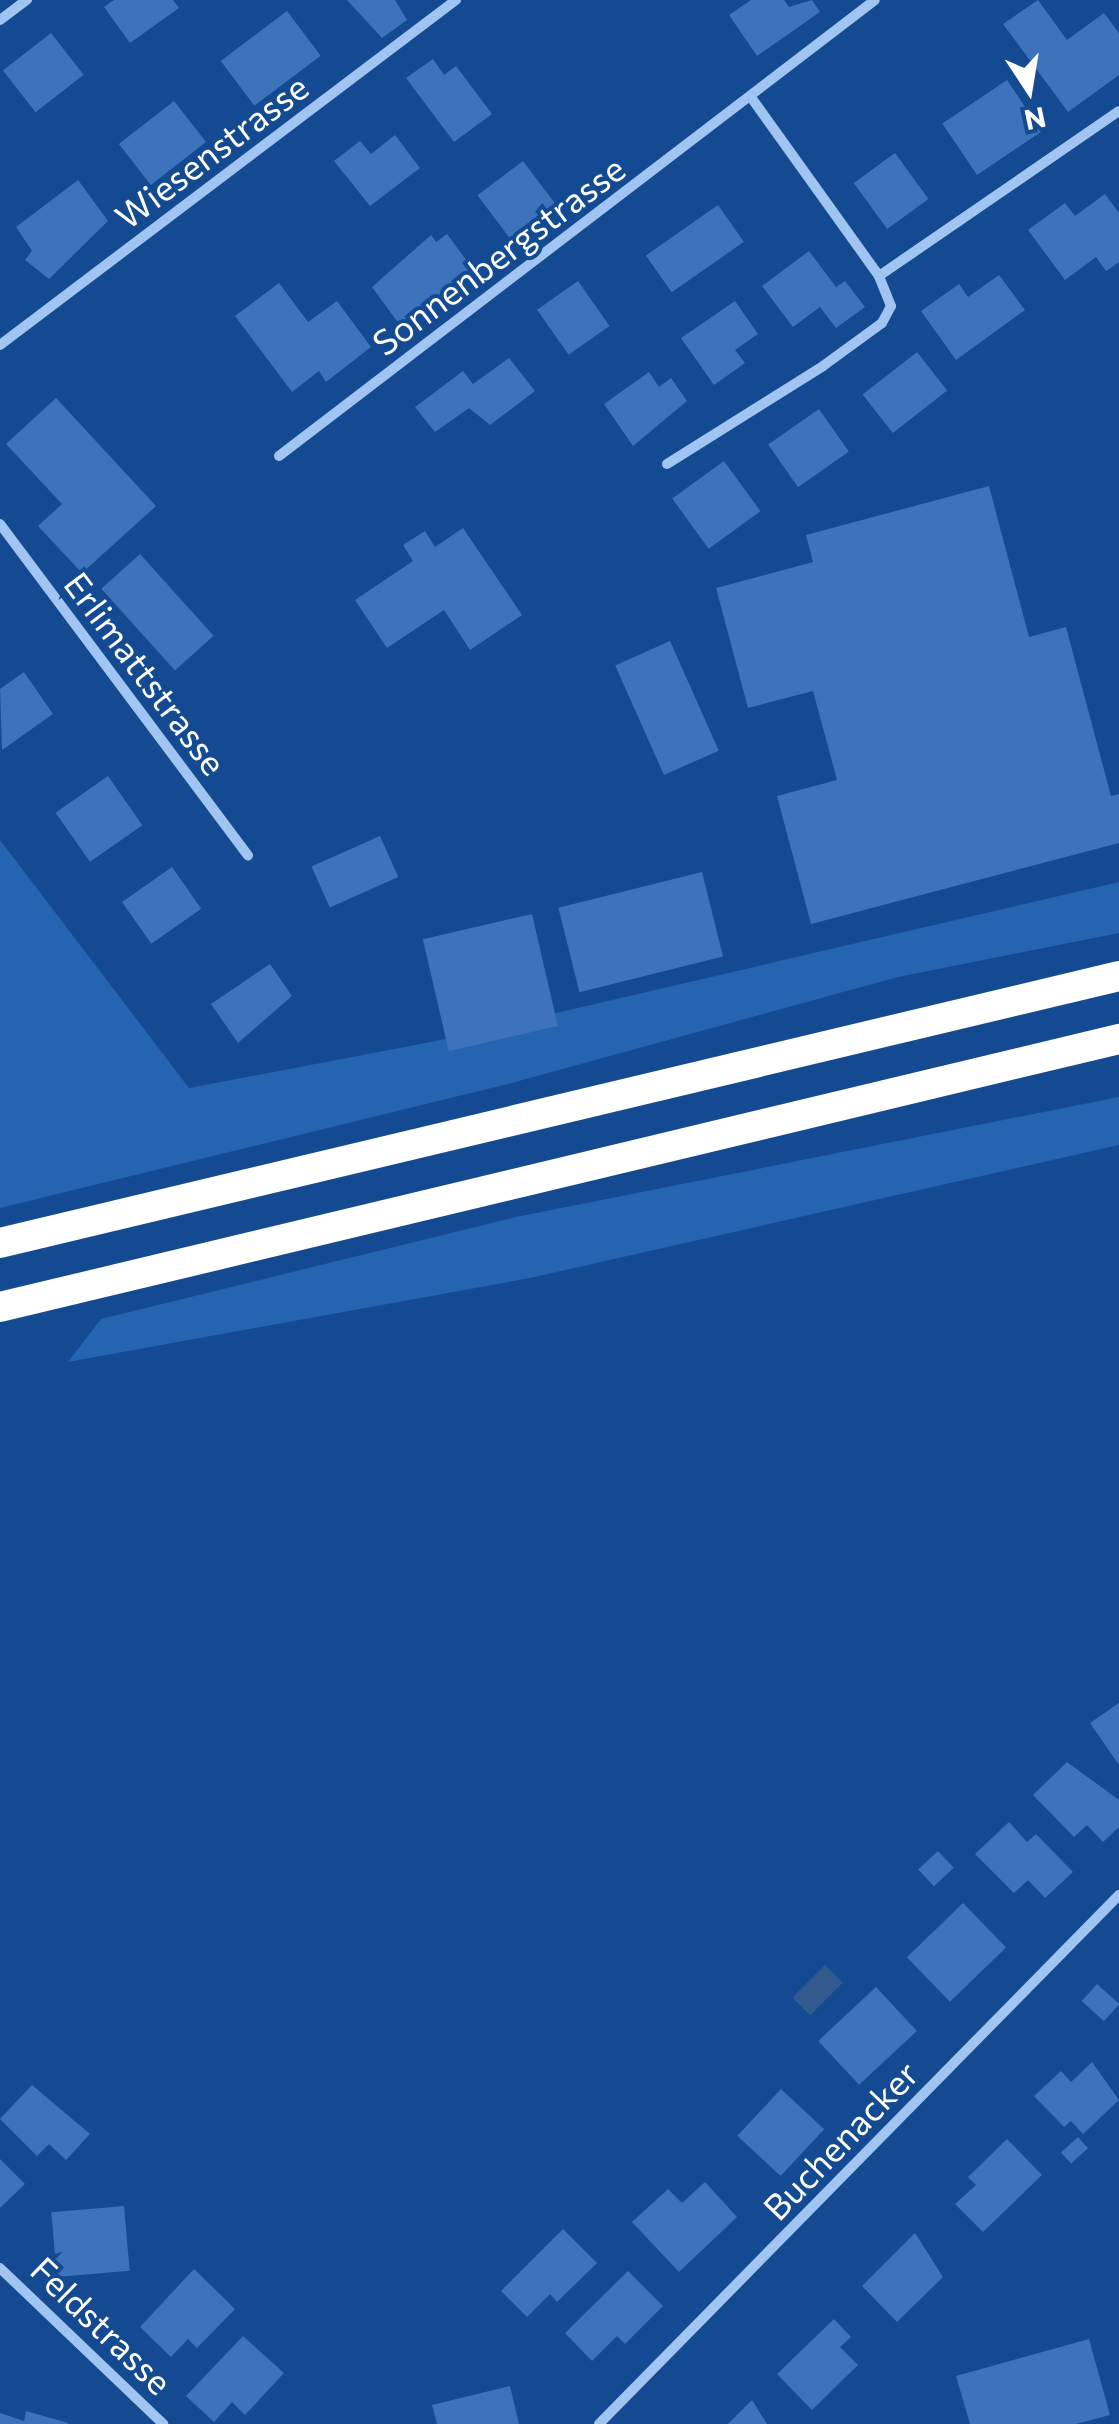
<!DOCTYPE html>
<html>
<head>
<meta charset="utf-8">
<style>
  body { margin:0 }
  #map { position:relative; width:1119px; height:2424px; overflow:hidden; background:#134a92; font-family:Commissioner,sans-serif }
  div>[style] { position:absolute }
  .green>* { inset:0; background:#2564b1 }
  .water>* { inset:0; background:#325a8f; transform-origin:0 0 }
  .building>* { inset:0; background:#3c73ba; transform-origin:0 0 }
  .street>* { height:10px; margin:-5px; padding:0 5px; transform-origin:5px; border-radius:5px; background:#a0c5f2 }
  .highway>* { height:30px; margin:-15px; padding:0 15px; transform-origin:15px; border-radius:15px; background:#fff }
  span { translate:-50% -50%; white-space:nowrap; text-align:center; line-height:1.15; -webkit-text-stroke:8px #134a92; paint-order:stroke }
  .street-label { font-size:35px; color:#fff }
  .north { position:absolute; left:979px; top:40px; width:100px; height:100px; -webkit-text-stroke:8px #134a92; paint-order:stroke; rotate:168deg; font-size:28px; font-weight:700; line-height:40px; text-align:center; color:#fff }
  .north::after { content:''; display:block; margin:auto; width:35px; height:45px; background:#fff; clip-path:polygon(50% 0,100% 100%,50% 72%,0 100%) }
</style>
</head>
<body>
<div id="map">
  <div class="green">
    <div style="clip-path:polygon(0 840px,189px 1088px,436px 1041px,1119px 882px,1119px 933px,898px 977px,508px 1084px,0 1208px)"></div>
    <div style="clip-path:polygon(1119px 1097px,1119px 1145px,530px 1278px,68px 1362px,101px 1319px,516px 1217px)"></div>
  </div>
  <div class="water">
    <div style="left:825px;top:1965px;width:25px;height:46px;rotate:45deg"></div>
  </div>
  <div class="building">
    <div style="clip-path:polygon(114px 0,173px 0,179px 8px,130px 43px,104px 7px)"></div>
    <div style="clip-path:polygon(347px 0,395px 0,407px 20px,382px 38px)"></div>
    <div style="clip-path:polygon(751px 0,784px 0,789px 7px,812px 0,820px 12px,757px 56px,729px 15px)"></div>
    <div style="clip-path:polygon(1038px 0,1067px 40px,1104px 13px,1119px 33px,1119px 75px,1068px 112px,1003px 24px)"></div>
    <div style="left:287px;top:11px;width:56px;height:83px;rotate:53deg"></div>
    <div style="left:51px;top:33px;width:53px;height:61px;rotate:52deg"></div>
    <div style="clip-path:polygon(433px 59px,444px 75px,456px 66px,492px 114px,454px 142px,406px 78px)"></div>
    <div style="left:1007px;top:80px;width:62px;height:78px;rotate:56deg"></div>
    <div style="left:174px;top:101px;width:52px;height:70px;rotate:52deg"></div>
    <div style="clip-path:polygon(395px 135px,420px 168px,370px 206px,334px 161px,360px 141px,371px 154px)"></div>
    <div style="left:895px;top:153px;width:57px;height:51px;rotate:54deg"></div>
    <div style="left:523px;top:161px;width:54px;height:57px;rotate:53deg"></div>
    <div style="clip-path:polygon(78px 180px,108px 221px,49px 279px,25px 260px,32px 251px,16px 227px)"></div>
    <div style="clip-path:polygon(1105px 194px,1119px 213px,1119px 262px,1106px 271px,1096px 257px,1065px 280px,1028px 230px,1065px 203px,1075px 216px)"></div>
    <div style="left:718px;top:205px;width:45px;height:88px;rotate:55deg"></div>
    <div style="clip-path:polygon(447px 234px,476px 273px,399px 324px,372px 287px,431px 235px,436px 242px)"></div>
    <div style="clip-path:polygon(809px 251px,836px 287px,845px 281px,865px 307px,836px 328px,820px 307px,793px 327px,762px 286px)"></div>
    <div style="clip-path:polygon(999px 275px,1025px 310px,956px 360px,921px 311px,959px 284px,968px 297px)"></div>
    <div style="left:578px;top:281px;width:55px;height:50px;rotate:55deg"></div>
    <div style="clip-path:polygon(279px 283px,308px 322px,337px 301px,371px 347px,326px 382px,319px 371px,292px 392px,235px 316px)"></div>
    <div style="clip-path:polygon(735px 301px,758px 334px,735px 350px,745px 363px,714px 385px,681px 338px)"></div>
    <div style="left:917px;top:352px;width:49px;height:69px;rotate:52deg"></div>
    <div style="clip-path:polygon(509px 358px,535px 391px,490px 425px,469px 408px,435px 432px,415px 407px,463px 371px,473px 384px)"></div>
    <div style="clip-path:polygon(649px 372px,659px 387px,671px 378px,687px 401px,633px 446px,604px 404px)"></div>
    <div style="clip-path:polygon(56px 398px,156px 506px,82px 573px,38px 526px,62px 504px,6px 444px)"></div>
    <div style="left:819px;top:409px;width:52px;height:62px;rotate:55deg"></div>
    <div style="left:724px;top:461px;width:62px;height:64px;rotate:54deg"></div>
    <div style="clip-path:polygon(989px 486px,1029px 637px,1066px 627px,1111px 796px,1119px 794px,1119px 843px,811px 924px,777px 796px,837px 780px,813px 691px,748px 708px,716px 588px,813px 562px,806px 535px)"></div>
    <div style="clip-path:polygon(463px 528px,522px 615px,470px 650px,444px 610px,387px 648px,355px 600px,413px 561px,403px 545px,425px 531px,435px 547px)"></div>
    <div style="left:140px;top:554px;width:110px;height:52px;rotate:48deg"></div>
    <div style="left:670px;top:641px;width:120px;height:60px;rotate:66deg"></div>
    <div style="clip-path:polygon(24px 672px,53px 714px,2px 750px,0 689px)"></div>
    <div style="left:108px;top:776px;width:60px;height:64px;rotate:55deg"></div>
    <div style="left:380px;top:836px;width:45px;height:75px;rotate:66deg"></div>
    <div style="left:172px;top:867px;width:51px;height:61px;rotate:55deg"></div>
    <div style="left:702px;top:872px;width:87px;height:148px;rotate:76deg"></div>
    <div style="left:532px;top:914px;width:115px;height:112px;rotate:77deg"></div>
    <div style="clip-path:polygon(270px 964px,292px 996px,238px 1043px,211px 1004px)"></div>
    <div style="clip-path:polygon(1119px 1703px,1119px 1765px,1090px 1723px)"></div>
    <div style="clip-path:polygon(1067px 1762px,1119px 1800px,1119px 1827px,1103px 1842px,1087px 1825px,1074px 1837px,1033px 1795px)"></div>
    <div style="clip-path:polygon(1009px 1822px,1027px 1842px,1036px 1834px,1073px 1872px,1045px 1898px,1028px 1880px,1014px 1893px,975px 1854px)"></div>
    <div style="left:938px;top:1851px;width:23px;height:27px;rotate:47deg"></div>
    <div style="left:963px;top:1903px;width:62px;height:78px;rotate:46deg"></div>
    <div style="left:1097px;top:1984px;width:30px;height:23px;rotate:42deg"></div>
    <div style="left:876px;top:1987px;width:60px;height:79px;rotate:47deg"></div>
    <div style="clip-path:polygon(1092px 2062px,1119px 2100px,1083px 2134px,1071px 2121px,1064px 2127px,1034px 2096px,1061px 2071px,1071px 2082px)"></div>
    <div style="clip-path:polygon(32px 2085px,90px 2134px,66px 2160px,49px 2144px,37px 2156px,0 2119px)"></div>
    <div style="left:781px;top:2089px;width:59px;height:64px;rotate:43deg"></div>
    <div style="left:1078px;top:2137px;width:15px;height:23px;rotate:48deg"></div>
    <div style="clip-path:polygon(1007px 2139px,1042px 2175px,983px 2232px,955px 2204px,976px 2185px,968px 2177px)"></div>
    <div style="clip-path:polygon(0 2159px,25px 2184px,0 2208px)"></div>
    <div style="clip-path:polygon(705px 2182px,737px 2217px,679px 2272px,632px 2222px,668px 2189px,682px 2203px)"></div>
    <div style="left:124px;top:2206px;width:65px;height:73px;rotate:85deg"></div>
    <div style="clip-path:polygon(563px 2229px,597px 2263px,557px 2302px,550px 2294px,527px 2317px,501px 2291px)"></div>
    <div style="clip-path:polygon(915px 2233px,943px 2277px,897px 2322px,862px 2286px)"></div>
    <div style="clip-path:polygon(194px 2269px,235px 2309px,197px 2348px,188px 2339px,171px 2357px,140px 2327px)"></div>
    <div style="clip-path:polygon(628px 2271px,663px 2306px,625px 2344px,617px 2336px,592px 2361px,565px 2333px)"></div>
    <div style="clip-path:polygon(834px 2319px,851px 2337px,840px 2347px,858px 2365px,812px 2410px,777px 2374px)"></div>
    <div style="clip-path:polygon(243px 2336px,284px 2373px,245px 2415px,232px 2402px,214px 2422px,186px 2396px)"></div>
    <div style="clip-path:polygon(1089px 2339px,1110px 2415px,1076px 2424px,970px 2424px,956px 2376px)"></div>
    <div style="clip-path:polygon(510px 2386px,519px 2424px,437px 2424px,432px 2405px)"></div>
    <div style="clip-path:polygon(752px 2400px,767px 2424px,728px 2424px)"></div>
    <div style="clip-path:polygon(26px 2411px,68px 2423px,68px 2424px,0 2424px,0 2413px,24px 2421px)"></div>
  </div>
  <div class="street">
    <div style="left:0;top:20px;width:34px;rotate:-37deg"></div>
    <div style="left:879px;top:276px;width:291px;rotate:-34.5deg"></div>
    <div style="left:0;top:345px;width:572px;rotate:-37.11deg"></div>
    <div style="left:279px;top:456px;width:750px;rotate:-37.42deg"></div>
    <div style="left:667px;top:464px;width:184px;rotate:-32.1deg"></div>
    <div style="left:823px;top:366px;width:73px;rotate:-36.1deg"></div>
    <div style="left:882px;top:323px;width:19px;rotate:-62deg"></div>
    <div style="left:891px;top:306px;width:32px;rotate:-112deg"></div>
    <div style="left:879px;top:276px;width:220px;rotate:-125.6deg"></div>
    <div style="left:0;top:524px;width:414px;rotate:53.2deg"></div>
    <div style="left:0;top:2268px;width:226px;rotate:43.7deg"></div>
    <div style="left:599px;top:2424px;width:742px;rotate:-45.49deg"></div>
  </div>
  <div class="highway">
    <div style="left:0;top:1243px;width:1150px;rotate:-13.42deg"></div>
    <div style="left:0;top:1307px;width:1151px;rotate:-13.47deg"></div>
  </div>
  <div class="street-label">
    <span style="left:211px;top:151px;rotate:-37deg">Wiesenstrasse</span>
    <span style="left:498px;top:255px;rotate:-37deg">Sonnenbergstrasse</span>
    <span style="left:146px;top:673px;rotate:53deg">Erlimattstrasse</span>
    <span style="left:840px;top:2140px;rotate:-46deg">Buchenacker</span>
    <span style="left:102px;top:2325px;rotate:44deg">Feldstrasse</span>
  </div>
  <div class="north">N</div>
</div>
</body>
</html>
